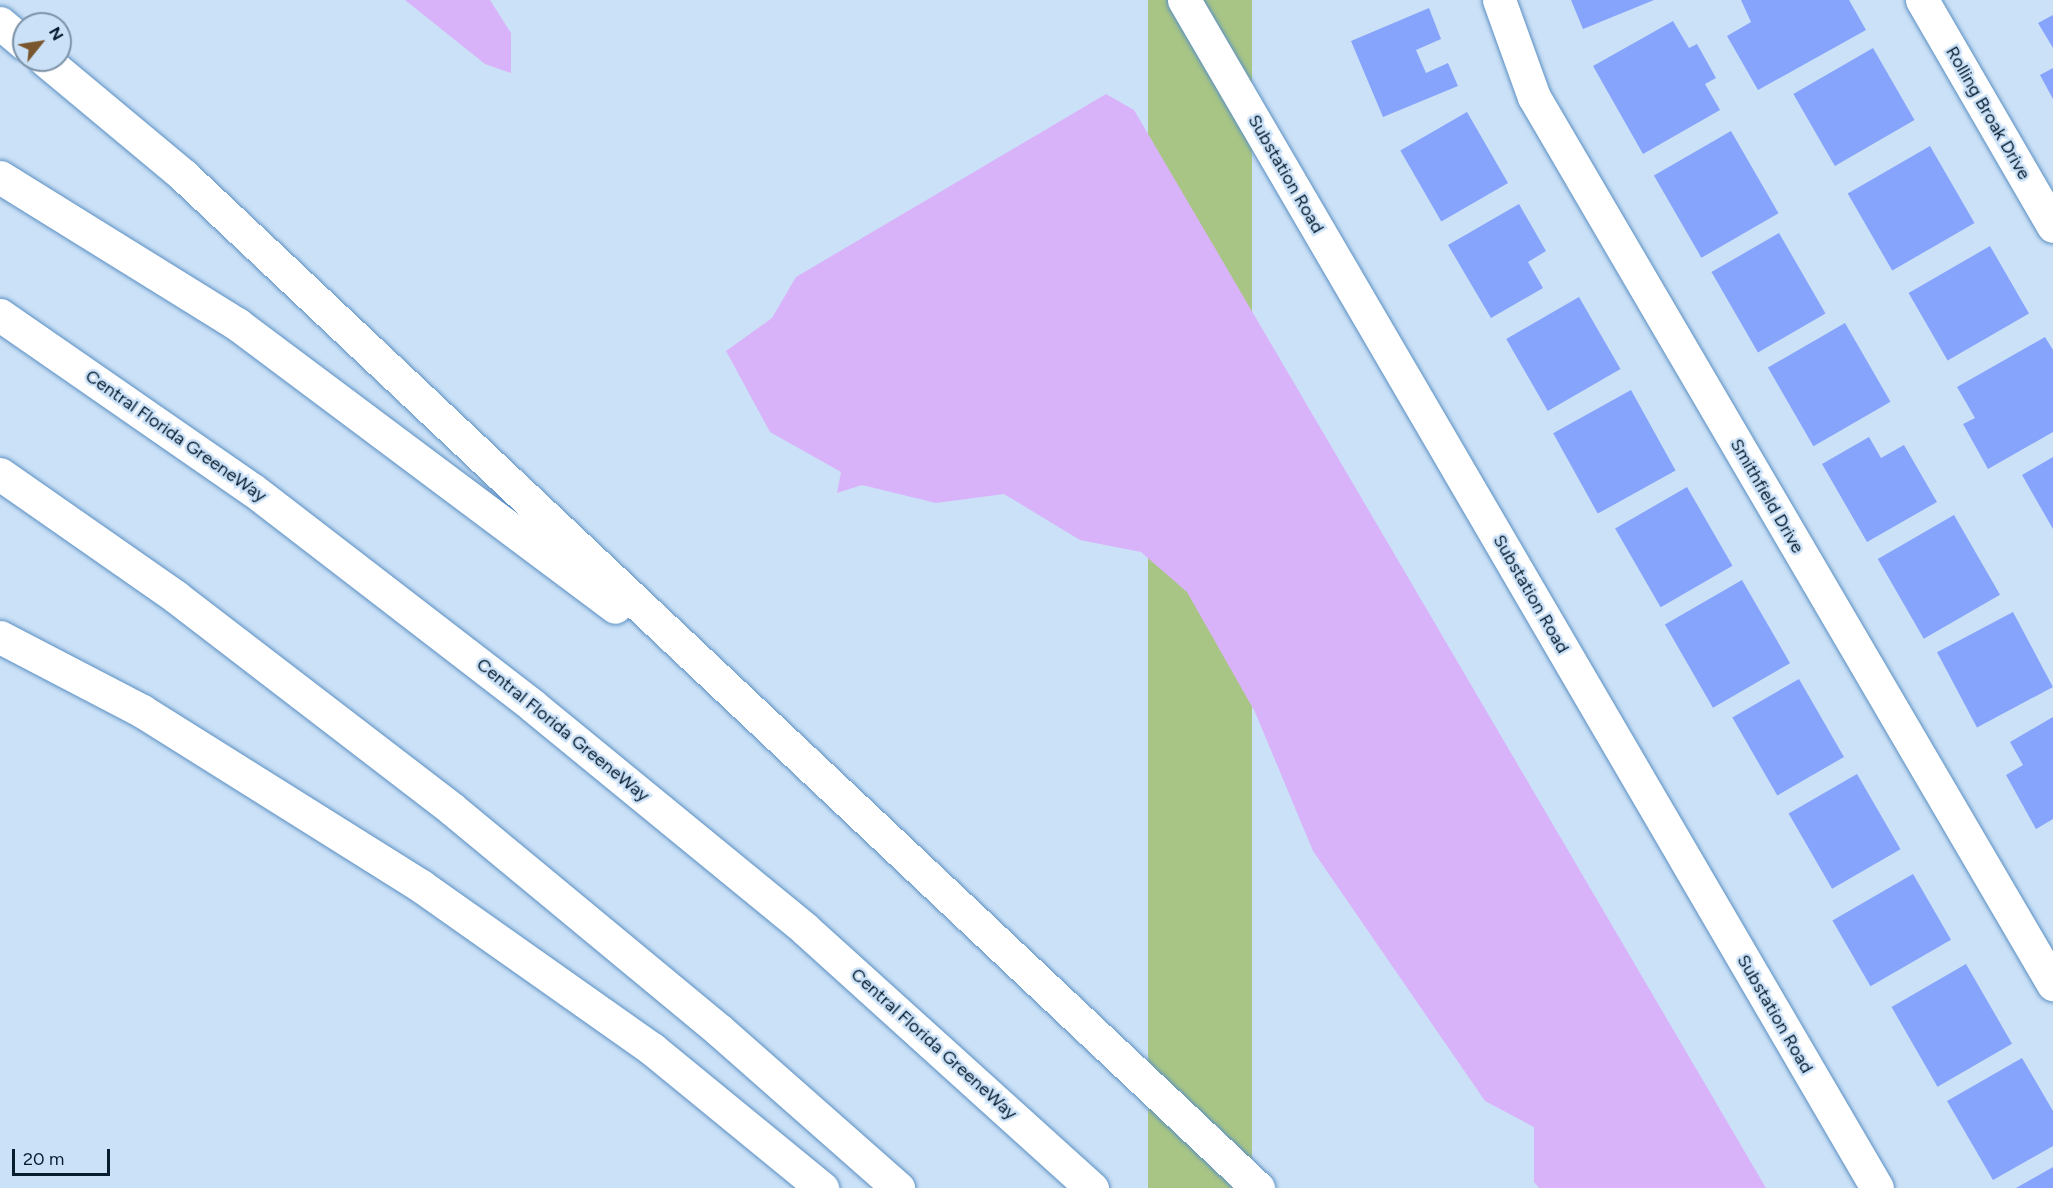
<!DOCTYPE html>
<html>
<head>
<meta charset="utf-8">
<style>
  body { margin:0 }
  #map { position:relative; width:2053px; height:1188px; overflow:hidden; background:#cbe1f7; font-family:Figtree,sans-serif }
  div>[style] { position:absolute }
  .green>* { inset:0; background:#a8c585; transform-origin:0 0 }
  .water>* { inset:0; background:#d9b3fa }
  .building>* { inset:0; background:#86a4fc; transform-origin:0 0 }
  .roads { filter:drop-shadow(0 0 2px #5b8fc2) drop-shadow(0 0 2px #5b8fc2) }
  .minor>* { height:33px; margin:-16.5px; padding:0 16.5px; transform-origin:16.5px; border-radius:16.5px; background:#fff }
  .highway>* { height:33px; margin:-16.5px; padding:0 16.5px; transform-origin:16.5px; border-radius:16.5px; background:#fff }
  span { translate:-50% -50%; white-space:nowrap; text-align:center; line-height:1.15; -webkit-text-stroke:5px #cbe1f7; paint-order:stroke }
  .street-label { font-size:18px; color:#061c2f }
  .north { position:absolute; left:12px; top:12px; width:60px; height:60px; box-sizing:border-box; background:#cbe1f7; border:2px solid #7c92a7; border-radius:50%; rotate:60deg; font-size:16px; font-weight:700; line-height:24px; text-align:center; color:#061c2f }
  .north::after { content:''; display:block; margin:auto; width:21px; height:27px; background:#79562e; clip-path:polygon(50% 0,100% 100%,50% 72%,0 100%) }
  .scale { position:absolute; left:12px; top:1149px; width:98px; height:27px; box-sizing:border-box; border:3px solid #061c2f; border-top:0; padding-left:8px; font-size:18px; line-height:21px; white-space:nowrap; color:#061c2f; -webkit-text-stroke:4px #cbe1f7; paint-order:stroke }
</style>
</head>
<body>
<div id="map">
  <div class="green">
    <div style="left:1148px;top:0;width:104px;height:1376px"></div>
  </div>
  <div class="water">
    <div style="clip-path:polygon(405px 0,490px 0,511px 33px,511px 73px,485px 64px)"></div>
    <div style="clip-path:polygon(1106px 94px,1134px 110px,1766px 1188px,1539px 1188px,1534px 1182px,1534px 1127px,1485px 1101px,1313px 851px,1255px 712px,1187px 592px,1141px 552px,1080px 540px,1004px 494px,936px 503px,862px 485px,837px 493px,841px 472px,770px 432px,726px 351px,772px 318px,796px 277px)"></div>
  </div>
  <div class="building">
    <div style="clip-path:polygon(1571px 0,1654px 0,1583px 29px)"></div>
    <div style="clip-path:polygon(1741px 0,1849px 0,1866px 30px,1758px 90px,1727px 36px,1751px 22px)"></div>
    <div style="clip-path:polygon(1429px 8px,1441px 39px,1416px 50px,1426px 73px,1448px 63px,1458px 86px,1383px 117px,1351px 41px)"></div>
    <div style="clip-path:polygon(2053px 15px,2053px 48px,2038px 23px)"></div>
    <div style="clip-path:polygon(1673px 21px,1689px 48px,1697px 44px,1716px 78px,1705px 84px,1720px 110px,1643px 154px,1593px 66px)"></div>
    <div style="left:1873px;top:48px;width:83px;height:92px;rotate:60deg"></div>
    <div style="clip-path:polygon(2053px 68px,2053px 99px,2040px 75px)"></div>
    <div style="left:1467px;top:112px;width:82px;height:77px;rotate:60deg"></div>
    <div style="left:1731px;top:131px;width:95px;height:89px;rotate:60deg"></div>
    <div style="left:1930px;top:146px;width:89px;height:95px;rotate:60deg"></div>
    <div style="clip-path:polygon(1519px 204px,1546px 251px,1528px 262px,1543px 288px,1491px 318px,1448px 245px)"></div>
    <div style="left:1779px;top:233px;width:93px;height:78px;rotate:60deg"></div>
    <div style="left:1990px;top:246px;width:78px;height:94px;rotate:60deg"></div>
    <div style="left:1579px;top:297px;width:83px;height:84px;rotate:60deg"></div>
    <div style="left:1845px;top:323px;width:91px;height:89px;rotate:60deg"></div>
    <div style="clip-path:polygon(2045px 337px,2053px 350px,2053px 432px,1988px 469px,1963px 424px,1975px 418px,1957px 387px)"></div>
    <div style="left:1631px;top:390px;width:92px;height:89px;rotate:61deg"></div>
    <div style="clip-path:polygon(1869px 437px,1881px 458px,1904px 445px,1937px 502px,1867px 542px,1822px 464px)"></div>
    <div style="clip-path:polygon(2053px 457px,2053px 529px,2022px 475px)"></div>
    <div style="left:1687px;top:487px;width:91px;height:83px;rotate:60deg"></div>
    <div style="left:1954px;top:515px;width:92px;height:88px;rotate:60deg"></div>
    <div style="left:1742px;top:580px;width:96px;height:89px;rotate:60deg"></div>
    <div style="left:2013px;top:612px;width:85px;height:86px;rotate:62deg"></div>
    <div style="left:1799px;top:679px;width:90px;height:77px;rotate:60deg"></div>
    <div style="clip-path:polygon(2053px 717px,2053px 819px,2036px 829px,2006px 775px,2023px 765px,2010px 742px)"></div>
    <div style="left:1857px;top:774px;width:87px;height:79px;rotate:60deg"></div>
    <div style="left:1913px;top:874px;width:76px;height:93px;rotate:60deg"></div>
    <div style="left:1966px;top:964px;width:92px;height:86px;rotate:60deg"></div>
    <div style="clip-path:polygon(2022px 1058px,2053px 1111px,2053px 1146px,1993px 1180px,1947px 1101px)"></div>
    <div style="clip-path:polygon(2053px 1167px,2053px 1188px,2016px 1188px)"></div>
  </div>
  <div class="roads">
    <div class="minor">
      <div style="left:1184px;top:0;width:1375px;rotate:59.74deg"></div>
      <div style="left:1499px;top:0;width:103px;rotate:70.2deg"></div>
      <div style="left:1534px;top:97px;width:1028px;rotate:59.67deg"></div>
      <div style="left:1922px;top:0;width:261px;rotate:59.9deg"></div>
    </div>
    <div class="highway">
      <div style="left:0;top:23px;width:31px;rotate:40deg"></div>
      <div style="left:45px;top:60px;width:181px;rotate:39.8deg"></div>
      <div style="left:184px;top:176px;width:1476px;rotate:43.3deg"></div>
      <div style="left:0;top:177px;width:279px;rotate:31.8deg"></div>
      <div style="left:237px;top:324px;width:472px;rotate:36.8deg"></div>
      <div style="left:0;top:315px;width:308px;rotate:34.7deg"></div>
      <div style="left:253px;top:490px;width:354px;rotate:37.6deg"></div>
      <div style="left:533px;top:706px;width:352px;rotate:39.3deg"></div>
      <div style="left:805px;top:929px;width:387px;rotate:42.1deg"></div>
      <div style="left:0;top:474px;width:215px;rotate:34.9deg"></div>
      <div style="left:176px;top:597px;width:348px;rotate:37.5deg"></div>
      <div style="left:452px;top:809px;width:347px;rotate:39.6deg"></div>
      <div style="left:719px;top:1030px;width:239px;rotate:41.4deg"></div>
      <div style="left:0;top:637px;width:160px;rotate:27.5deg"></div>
      <div style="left:142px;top:711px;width:329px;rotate:32.1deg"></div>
      <div style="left:421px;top:886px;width:283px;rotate:35.2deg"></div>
      <div style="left:652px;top:1049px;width:220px;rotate:39.3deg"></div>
    </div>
  </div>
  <div class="street-label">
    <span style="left:1988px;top:113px;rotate:60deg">Rolling Broak Drive</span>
    <span style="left:1286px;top:174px;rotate:60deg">Substation Road</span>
    <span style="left:176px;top:436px;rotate:35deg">Central Florida GreeneWay</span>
    <span style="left:1767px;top:496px;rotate:60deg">Smithfield Drive</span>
    <span style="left:1531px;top:594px;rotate:60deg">Substation Road</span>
    <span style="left:563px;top:730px;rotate:39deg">Central Florida GreeneWay</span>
    <span style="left:1775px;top:1014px;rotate:60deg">Substation Road</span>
    <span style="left:934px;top:1044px;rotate:42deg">Central Florida GreeneWay</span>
  </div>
  <div class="north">N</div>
  <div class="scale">20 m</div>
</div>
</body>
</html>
